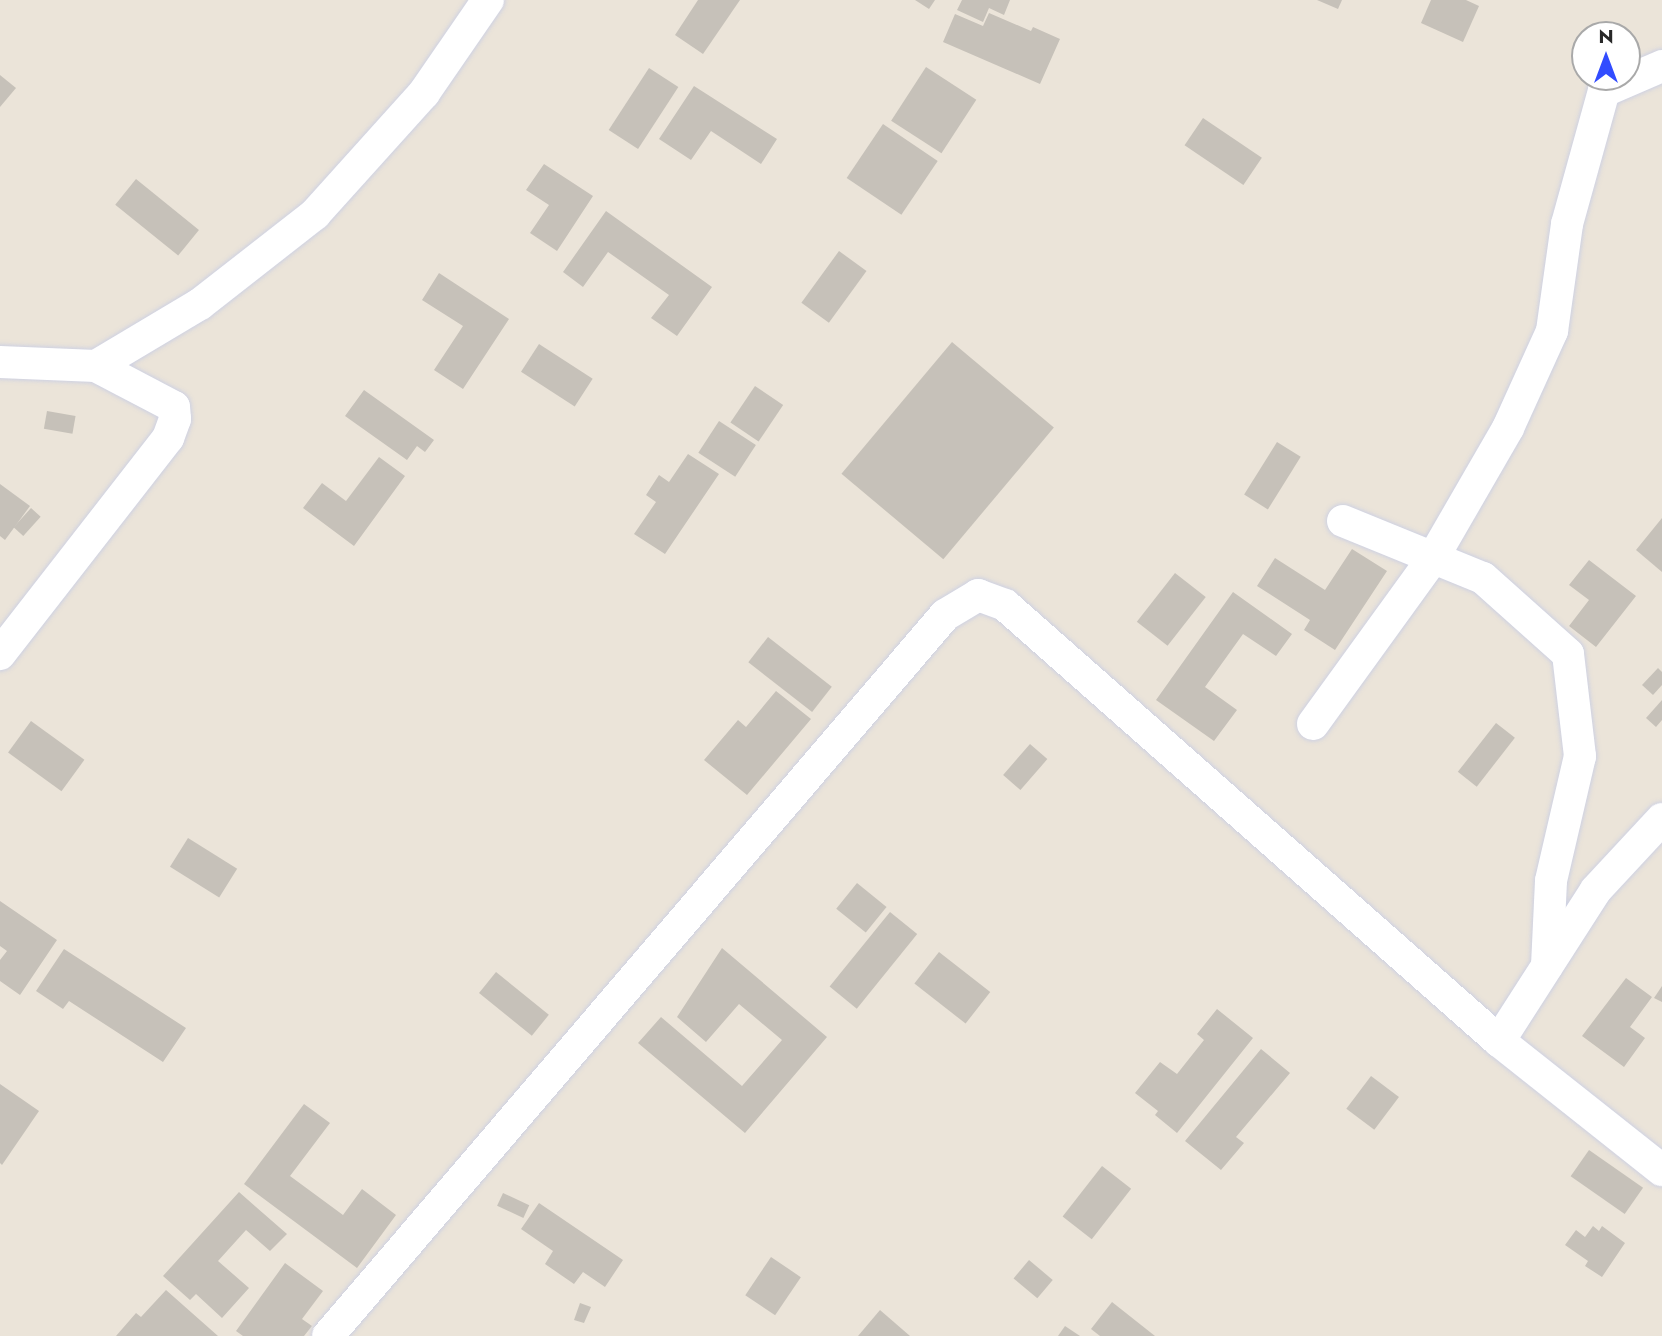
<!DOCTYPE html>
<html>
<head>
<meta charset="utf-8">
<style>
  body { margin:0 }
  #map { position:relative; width:1662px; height:1336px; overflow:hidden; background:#ebe4d9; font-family:Jost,sans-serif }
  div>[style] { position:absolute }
  .building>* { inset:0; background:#c6c1b9; transform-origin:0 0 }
  .roads { filter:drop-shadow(0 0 2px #ced1e2) drop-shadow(0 0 2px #ced1e2) }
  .minor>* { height:32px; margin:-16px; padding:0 16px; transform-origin:16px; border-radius:16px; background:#fff }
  span { translate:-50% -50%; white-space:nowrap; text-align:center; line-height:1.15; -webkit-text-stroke:6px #fff; paint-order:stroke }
  .north { position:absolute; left:1571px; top:21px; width:70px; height:70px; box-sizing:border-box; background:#fff; border:2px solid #a9a9a9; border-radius:50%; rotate:0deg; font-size:19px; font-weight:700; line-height:28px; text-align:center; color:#282828 }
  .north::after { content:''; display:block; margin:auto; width:24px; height:32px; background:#324cff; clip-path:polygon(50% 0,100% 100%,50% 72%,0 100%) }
</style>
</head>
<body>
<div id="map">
  <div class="building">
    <div style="clip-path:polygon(698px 0,740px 0,703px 54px,675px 35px)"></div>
    <div style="clip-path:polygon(915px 0,935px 0,929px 9px)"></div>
    <div style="clip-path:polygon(962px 0,1010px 0,1004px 15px,989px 8px,983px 22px,957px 10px)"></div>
    <div style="clip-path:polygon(1317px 0,1342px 0,1338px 9px)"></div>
    <div style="clip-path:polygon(1431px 0,1466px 0,1479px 6px,1463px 42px,1421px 23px)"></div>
    <div style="clip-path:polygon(989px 13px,1031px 31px,1033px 27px,1060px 39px,1040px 84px,943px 42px,955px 14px,983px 26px)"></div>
    <div style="left:926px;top:67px;width:60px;height:64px;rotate:33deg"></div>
    <div style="left:649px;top:68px;width:35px;height:74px;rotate:33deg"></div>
    <div style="clip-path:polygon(0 75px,16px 88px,0 107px)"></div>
    <div style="clip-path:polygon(694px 86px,777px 139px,761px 164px,711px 131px,691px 160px,659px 139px)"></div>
    <div style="left:1203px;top:118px;width:71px;height:33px;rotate:34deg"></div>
    <div style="left:883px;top:124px;width:66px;height:65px;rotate:34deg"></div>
    <div style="clip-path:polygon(544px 164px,593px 196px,557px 251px,530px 233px,549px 205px,526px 190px)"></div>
    <div style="left:136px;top:179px;width:81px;height:33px;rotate:39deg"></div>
    <div style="clip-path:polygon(606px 211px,712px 287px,677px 336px,651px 318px,669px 295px,608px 252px,583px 287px,563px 272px)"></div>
    <div style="left:839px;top:251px;width:34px;height:64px;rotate:36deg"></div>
    <div style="clip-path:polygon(439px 273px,509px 319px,463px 389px,434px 370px,463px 326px,422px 300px)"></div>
    <div style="left:952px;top:342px;width:133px;height:172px;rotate:40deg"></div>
    <div style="left:539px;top:344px;width:64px;height:33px;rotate:33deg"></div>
    <div style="left:755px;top:386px;width:34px;height:44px;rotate:34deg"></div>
    <div style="clip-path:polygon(364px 390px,434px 440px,425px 452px,417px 446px,407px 460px,345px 416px)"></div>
    <div style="left:47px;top:411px;width:29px;height:18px;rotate:10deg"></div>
    <div style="left:719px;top:421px;width:44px;height:38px;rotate:33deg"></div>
    <div style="left:1277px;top:442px;width:28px;height:62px;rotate:32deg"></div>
    <div style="clip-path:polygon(688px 454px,719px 474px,665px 554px,634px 534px,656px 502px,646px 495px,659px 475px,669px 482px)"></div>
    <div style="clip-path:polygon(379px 457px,405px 476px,354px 546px,303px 508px,322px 483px,346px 501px)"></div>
    <div style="clip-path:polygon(0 484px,30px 506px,5px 540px,0 536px)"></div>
    <div style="left:31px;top:508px;width:13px;height:26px;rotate:42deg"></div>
    <div style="clip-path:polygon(1662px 518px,1662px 572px,1636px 550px)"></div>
    <div style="clip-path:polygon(1352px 549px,1387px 571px,1335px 650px,1304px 630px,1310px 620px,1257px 586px,1275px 558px,1325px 590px)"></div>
    <div style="clip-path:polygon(1589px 560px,1636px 596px,1596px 647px,1569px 626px,1589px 600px,1569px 585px)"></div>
    <div style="left:1175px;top:573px;width:39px;height:62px;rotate:38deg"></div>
    <div style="clip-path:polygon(1233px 592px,1292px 634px,1276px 656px,1243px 634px,1205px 687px,1237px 710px,1214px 741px,1156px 700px)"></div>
    <div style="left:768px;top:637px;width:81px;height:32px;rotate:38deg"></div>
    <div style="clip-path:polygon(1658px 668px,1662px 672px,1662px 685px,1653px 695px,1642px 685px)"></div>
    <div style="clip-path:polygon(776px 691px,811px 719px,747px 795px,704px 760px,738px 720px,746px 727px)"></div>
    <div style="clip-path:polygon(1662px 700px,1662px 720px,1656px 727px,1646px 718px)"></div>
    <div style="left:31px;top:721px;width:66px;height:39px;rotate:36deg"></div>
    <div style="left:1496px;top:723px;width:24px;height:62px;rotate:38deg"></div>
    <div style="left:1030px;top:744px;width:23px;height:41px;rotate:41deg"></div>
    <div style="left:188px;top:838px;width:58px;height:34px;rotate:32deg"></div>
    <div style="left:857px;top:883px;width:38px;height:33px;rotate:39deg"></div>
    <div style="clip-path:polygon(0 901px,57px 940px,20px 995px,0 981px,0 960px,7px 951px,0 946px)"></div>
    <div style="left:890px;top:912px;width:35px;height:96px;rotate:39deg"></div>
    <div style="clip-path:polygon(722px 948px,827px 1037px,745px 1133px,638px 1043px,661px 1017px,742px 1086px,782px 1040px,739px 1004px,706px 1042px,677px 1017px)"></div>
    <div style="clip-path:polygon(64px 949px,186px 1028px,163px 1062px,69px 1001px,63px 1009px,36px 991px)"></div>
    <div style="left:939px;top:952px;width:65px;height:40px;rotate:38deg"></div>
    <div style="left:496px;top:972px;width:68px;height:27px;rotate:39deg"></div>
    <div style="clip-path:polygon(1626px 978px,1652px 997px,1630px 1027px,1645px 1038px,1624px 1067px,1582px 1036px)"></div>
    <div style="clip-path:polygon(1662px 986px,1662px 1002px,1654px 998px)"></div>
    <div style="clip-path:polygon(1217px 1009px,1253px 1038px,1177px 1133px,1155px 1115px,1158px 1111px,1135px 1093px,1160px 1062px,1177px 1074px,1204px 1040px,1197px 1034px)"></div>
    <div style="clip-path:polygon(1261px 1049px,1290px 1073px,1236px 1137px,1244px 1143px,1221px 1170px,1185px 1141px)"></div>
    <div style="left:1371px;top:1076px;width:35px;height:41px;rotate:37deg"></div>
    <div style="clip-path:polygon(0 1084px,39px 1111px,2px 1165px,0 1163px)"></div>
    <div style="clip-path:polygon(304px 1104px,330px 1123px,290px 1176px,343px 1215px,362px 1189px,396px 1215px,357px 1268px,244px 1184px)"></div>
    <div style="left:1589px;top:1150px;width:66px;height:32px;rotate:35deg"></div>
    <div style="left:1102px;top:1166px;width:37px;height:64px;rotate:38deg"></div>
    <div style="clip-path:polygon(239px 1192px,287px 1234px,270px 1251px,246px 1230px,218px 1261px,249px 1288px,222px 1318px,196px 1294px,190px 1300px,163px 1276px)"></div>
    <div style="left:503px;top:1193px;width:29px;height:14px;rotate:25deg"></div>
    <div style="clip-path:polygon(539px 1203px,623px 1260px,605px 1287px,583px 1272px,574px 1284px,545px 1264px,553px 1251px,521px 1229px)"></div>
    <div style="clip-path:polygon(1593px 1226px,1599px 1231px,1602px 1226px,1625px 1243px,1602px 1277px,1585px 1266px,1588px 1261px,1565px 1245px,1576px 1230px,1585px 1237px)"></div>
    <div style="left:771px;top:1257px;width:36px;height:46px;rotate:34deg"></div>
    <div style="left:1029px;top:1260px;width:31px;height:24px;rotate:40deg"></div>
    <div style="clip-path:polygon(285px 1263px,323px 1291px,302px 1319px,312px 1326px,304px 1336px,243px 1336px,236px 1331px)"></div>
    <div style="clip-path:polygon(166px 1290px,218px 1336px,116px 1336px,136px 1313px,141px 1317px)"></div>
    <div style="clip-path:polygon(1112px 1302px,1155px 1336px,1100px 1336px,1091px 1329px)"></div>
    <div style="clip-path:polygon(580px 1303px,591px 1307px,584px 1323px,574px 1320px)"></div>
    <div style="clip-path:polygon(880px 1310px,910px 1336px,858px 1336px)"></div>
    <div style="clip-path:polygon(1065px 1326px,1080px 1336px,1058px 1336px)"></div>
  </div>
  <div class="roads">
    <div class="minor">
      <div style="left:0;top:362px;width:96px;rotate:2.4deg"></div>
      <div style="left:96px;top:366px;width:88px;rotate:27.7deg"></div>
      <div style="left:174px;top:407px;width:12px;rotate:85deg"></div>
      <div style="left:175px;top:419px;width:20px;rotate:110deg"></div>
      <div style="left:168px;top:438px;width:274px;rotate:127.9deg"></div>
      <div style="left:96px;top:366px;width:121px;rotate:-30.8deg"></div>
      <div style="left:200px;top:304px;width:146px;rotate:-38deg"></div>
      <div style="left:315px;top:214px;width:163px;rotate:-48deg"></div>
      <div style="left:424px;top:93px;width:113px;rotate:-55.5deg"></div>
      <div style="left:1343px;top:521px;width:151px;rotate:22.2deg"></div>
      <div style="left:1483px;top:578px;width:114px;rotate:41.8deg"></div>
      <div style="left:1568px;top:654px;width:103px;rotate:83.3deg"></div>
      <div style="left:1580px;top:756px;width:128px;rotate:103.1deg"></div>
      <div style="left:1551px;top:881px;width:85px;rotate:92.7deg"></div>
      <div style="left:1313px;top:724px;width:205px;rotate:-54.1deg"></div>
      <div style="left:1433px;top:558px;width:150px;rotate:-60deg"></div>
      <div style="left:1508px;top:428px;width:107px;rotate:-65.6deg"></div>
      <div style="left:1552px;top:331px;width:108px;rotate:-82deg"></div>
      <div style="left:1567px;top:224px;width:138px;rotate:-74.5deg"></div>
      <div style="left:1604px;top:91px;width:63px;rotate:-23.3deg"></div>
      <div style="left:1499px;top:1041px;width:179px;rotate:-57.3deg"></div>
      <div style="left:1596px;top:890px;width:97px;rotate:-47.1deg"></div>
      <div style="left:328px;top:1336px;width:949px;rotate:-49.44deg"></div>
      <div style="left:945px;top:615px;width:39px;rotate:-31deg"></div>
      <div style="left:978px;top:595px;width:29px;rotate:20deg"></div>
      <div style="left:1005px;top:605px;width:659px;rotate:41.43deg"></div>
      <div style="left:1499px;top:1041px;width:208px;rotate:38.4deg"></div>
    </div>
  </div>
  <div class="north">N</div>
</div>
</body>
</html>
